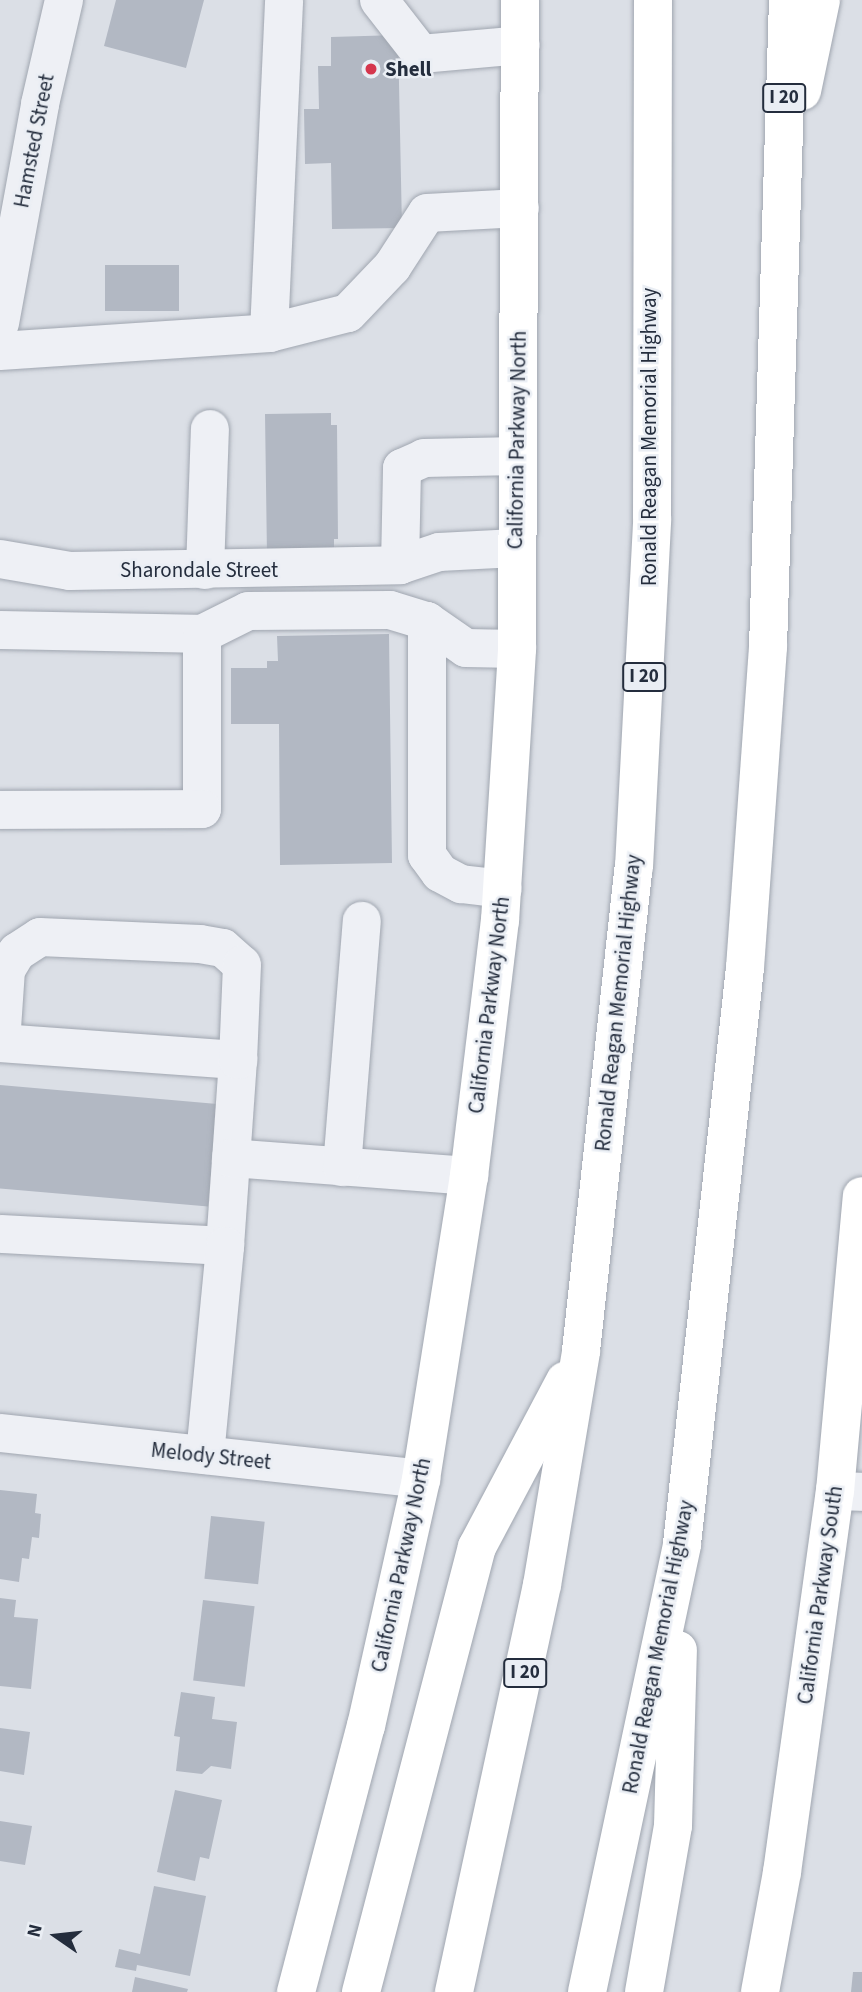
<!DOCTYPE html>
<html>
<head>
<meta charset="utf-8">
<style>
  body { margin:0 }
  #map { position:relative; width:862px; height:1992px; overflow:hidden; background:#dbdfe6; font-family:"Source Sans 3",sans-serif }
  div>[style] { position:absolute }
  .building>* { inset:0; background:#b2b8c3; transform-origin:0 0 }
  .roads { filter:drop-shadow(0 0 2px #a0a6b0) drop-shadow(0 0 2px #a0a6b0) }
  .minor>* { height:38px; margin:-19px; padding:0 19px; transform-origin:19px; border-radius:19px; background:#eef0f5 }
  .major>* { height:38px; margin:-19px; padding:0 19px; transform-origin:19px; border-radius:19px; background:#fff }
  .highway>* { height:38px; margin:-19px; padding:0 19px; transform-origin:19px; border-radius:19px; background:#fff }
  .dots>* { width:19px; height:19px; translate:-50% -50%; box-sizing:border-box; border:4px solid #eaeef4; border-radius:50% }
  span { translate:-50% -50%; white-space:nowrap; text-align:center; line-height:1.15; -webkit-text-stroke:5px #eaeef4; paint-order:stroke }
  .shield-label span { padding:2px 5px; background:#eaeef4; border:2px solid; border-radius:5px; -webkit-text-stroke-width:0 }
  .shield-label { font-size:19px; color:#242d3d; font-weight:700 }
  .poi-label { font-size:21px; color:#242d3d; font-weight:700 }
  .left { translate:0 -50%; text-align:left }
  .street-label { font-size:21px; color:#242d3d }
  .north { position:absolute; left:21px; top:1901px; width:70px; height:70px; -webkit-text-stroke:5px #eaeef4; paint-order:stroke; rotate:284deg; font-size:19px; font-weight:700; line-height:28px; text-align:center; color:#242d3d }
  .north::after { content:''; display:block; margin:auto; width:24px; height:32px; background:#242d3d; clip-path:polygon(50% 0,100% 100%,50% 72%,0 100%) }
</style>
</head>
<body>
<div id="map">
  <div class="building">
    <div style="clip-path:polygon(116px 0,204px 0,186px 68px,104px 46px)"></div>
    <div style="clip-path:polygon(398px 35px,402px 228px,332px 229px,331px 163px,305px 164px,304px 109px,319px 109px,318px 66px,331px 66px,331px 37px)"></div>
    <div style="left:105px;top:265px;width:74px;height:46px"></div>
    <div style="clip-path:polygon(331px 413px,331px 425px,337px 425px,338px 539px,334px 539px,334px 554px,267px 556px,265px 414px)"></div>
    <div style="clip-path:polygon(389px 634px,392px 863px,280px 865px,279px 724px,231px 724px,231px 668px,267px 668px,267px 661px,278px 661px,277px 636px)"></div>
    <div style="left:0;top:1085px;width:218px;height:103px;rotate:5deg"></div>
    <div style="clip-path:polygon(0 1490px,37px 1494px,35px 1513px,41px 1514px,39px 1538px,32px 1537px,29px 1559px,22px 1558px,19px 1582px,0 1579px)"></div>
    <div style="left:211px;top:1516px;width:54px;height:63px;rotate:6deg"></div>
    <div style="clip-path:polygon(0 1598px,16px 1600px,14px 1617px,38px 1619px,31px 1689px,0 1686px)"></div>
    <div style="left:203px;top:1600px;width:52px;height:81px;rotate:7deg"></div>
    <div style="clip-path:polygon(181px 1692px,215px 1697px,212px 1719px,237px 1722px,231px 1769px,211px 1766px,202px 1774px,176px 1771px,180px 1737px,174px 1736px)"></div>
    <div style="clip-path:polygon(0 1728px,30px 1732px,24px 1775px,0 1771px)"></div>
    <div style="clip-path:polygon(175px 1790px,222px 1800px,209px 1859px,200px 1857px,195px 1881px,157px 1872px)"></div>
    <div style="clip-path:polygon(0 1821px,32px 1826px,25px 1865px,0 1861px)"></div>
    <div style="clip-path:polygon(154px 1886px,206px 1896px,190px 1976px,137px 1965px,136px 1971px,115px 1967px,119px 1949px,140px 1954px)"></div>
    <div style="clip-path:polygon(853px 1972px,862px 1972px,862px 1992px,851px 1992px)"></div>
    <div style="clip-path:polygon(135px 1977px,188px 1989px,187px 1992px,132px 1992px)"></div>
  </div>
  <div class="roads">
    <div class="minor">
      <div style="left:379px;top:0;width:68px;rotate:52.1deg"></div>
      <div style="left:421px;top:54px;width:100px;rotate:-5.1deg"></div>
      <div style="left:0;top:323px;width:223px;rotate:-79.6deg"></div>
      <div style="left:40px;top:104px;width:107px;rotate:-77deg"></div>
      <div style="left:269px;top:333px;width:333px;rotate:-87.4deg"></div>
      <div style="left:0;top:351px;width:270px;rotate:-3.8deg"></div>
      <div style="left:269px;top:333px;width:81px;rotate:-14.2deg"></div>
      <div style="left:348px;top:313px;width:64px;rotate:-46.3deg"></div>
      <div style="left:392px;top:267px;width:64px;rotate:-57.1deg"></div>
      <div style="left:427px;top:213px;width:93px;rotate:-3.1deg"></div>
      <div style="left:516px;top:548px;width:77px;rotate:177deg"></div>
      <div style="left:439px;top:552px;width:41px;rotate:161.6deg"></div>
      <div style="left:400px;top:565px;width:97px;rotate:-88.8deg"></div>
      <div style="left:402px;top:468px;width:24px;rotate:-24deg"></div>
      <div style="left:424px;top:458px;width:93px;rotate:-1.2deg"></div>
      <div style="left:0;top:559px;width:71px;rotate:9.7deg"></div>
      <div style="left:70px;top:571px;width:330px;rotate:-1deg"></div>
      <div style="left:205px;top:570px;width:141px;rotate:-88deg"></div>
      <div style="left:427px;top:621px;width:234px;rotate:90deg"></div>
      <div style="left:427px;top:855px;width:22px;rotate:54deg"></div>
      <div style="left:440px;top:873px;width:24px;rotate:28deg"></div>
      <div style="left:461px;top:884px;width:42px;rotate:6.8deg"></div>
      <div style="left:0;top:630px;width:202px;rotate:1.1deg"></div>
      <div style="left:202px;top:634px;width:175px;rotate:90deg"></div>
      <div style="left:202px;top:809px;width:202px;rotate:179.7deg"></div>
      <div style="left:202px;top:634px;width:51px;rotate:-26.6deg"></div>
      <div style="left:248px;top:611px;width:142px;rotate:-0.4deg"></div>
      <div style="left:390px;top:610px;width:39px;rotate:17deg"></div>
      <div style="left:427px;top:621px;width:47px;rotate:34.7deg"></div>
      <div style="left:466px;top:648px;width:51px;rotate:1.1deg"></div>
      <div style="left:0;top:1043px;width:239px;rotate:4.1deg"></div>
      <div style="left:238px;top:1060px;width:186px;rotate:94deg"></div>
      <div style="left:225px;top:1246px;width:225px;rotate:-176.9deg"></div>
      <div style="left:1px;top:1043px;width:73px;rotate:-86.1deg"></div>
      <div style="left:6px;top:970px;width:21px;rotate:-59deg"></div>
      <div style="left:17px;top:952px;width:27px;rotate:-33deg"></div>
      <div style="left:40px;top:937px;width:160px;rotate:2.5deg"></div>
      <div style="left:200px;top:944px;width:23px;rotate:10deg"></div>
      <div style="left:223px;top:948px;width:25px;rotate:42deg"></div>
      <div style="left:242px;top:965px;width:95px;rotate:92.4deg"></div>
      <div style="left:231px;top:1158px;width:239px;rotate:4.3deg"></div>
      <div style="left:342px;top:1167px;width:247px;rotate:-85.4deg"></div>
      <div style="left:0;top:1433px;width:424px;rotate:6.2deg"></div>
      <div style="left:205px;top:1455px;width:210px;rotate:-84.5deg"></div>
      <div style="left:835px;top:1491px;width:27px;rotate:2deg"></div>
    </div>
    <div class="major">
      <div style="left:296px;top:1992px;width:275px;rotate:-75.3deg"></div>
      <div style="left:366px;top:1726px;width:253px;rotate:-77.4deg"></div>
      <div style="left:421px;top:1479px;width:307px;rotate:-81deg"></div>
      <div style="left:469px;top:1176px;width:257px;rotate:-83.1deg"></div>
      <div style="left:500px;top:921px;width:273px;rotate:-86.4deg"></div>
      <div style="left:517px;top:649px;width:649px;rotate:-89.74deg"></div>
      <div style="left:760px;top:1992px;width:122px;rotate:-79.6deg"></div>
      <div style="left:782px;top:1872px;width:385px;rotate:-82.1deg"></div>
      <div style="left:835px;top:1491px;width:296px;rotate:-84.8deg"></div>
    </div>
    <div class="highway">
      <div style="left:802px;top:91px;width:93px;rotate:-78.2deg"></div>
      <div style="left:361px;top:1992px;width:460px;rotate:-75.4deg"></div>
      <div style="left:477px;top:1547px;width:188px;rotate:-62.1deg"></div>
      <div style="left:454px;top:1992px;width:416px;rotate:-77.8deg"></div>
      <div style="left:542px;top:1585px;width:237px;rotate:-80.5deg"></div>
      <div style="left:581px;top:1351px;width:487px;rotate:-83.8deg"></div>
      <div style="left:634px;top:867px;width:349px;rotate:-87deg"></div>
      <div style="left:652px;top:518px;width:518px;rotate:-89.89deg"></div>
      <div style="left:587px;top:1992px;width:458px;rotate:-78deg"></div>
      <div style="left:682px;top:1544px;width:579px;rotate:-83.76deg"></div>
      <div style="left:745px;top:968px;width:322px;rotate:-85.9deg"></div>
      <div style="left:768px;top:647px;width:647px;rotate:-88.23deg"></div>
      <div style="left:644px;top:1992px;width:169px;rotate:-80.1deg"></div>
      <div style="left:673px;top:1826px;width:176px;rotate:-88.4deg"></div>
    </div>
  </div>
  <div class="dots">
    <div style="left:371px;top:69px;background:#d5364d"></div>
  </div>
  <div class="shield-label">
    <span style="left:784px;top:98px">I 20</span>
    <span style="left:644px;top:677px">I 20</span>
    <span style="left:525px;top:1673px">I 20</span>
  </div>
  <div class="poi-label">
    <span class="left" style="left:385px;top:69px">Shell</span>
  </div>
  <div class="street-label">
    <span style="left:34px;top:141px;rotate:-79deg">Hamsted Street</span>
    <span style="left:649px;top:437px;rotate:-90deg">Ronald Reagan Memorial Highway</span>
    <span style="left:517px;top:440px;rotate:-89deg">California Parkway North</span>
    <span style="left:199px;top:570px">Sharondale Street</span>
    <span style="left:618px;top:1003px;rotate:-84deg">Ronald Reagan Memorial Highway</span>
    <span style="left:489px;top:1005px;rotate:-83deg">California Parkway North</span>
    <span style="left:211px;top:1456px;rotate:6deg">Melody Street</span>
    <span style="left:401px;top:1565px;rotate:-78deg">California Parkway North</span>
    <span style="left:820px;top:1595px;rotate:-82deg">California Parkway South</span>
    <span style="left:658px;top:1647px;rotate:-79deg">Ronald Reagan Memorial Highway</span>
  </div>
  <div class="north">N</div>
</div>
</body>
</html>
